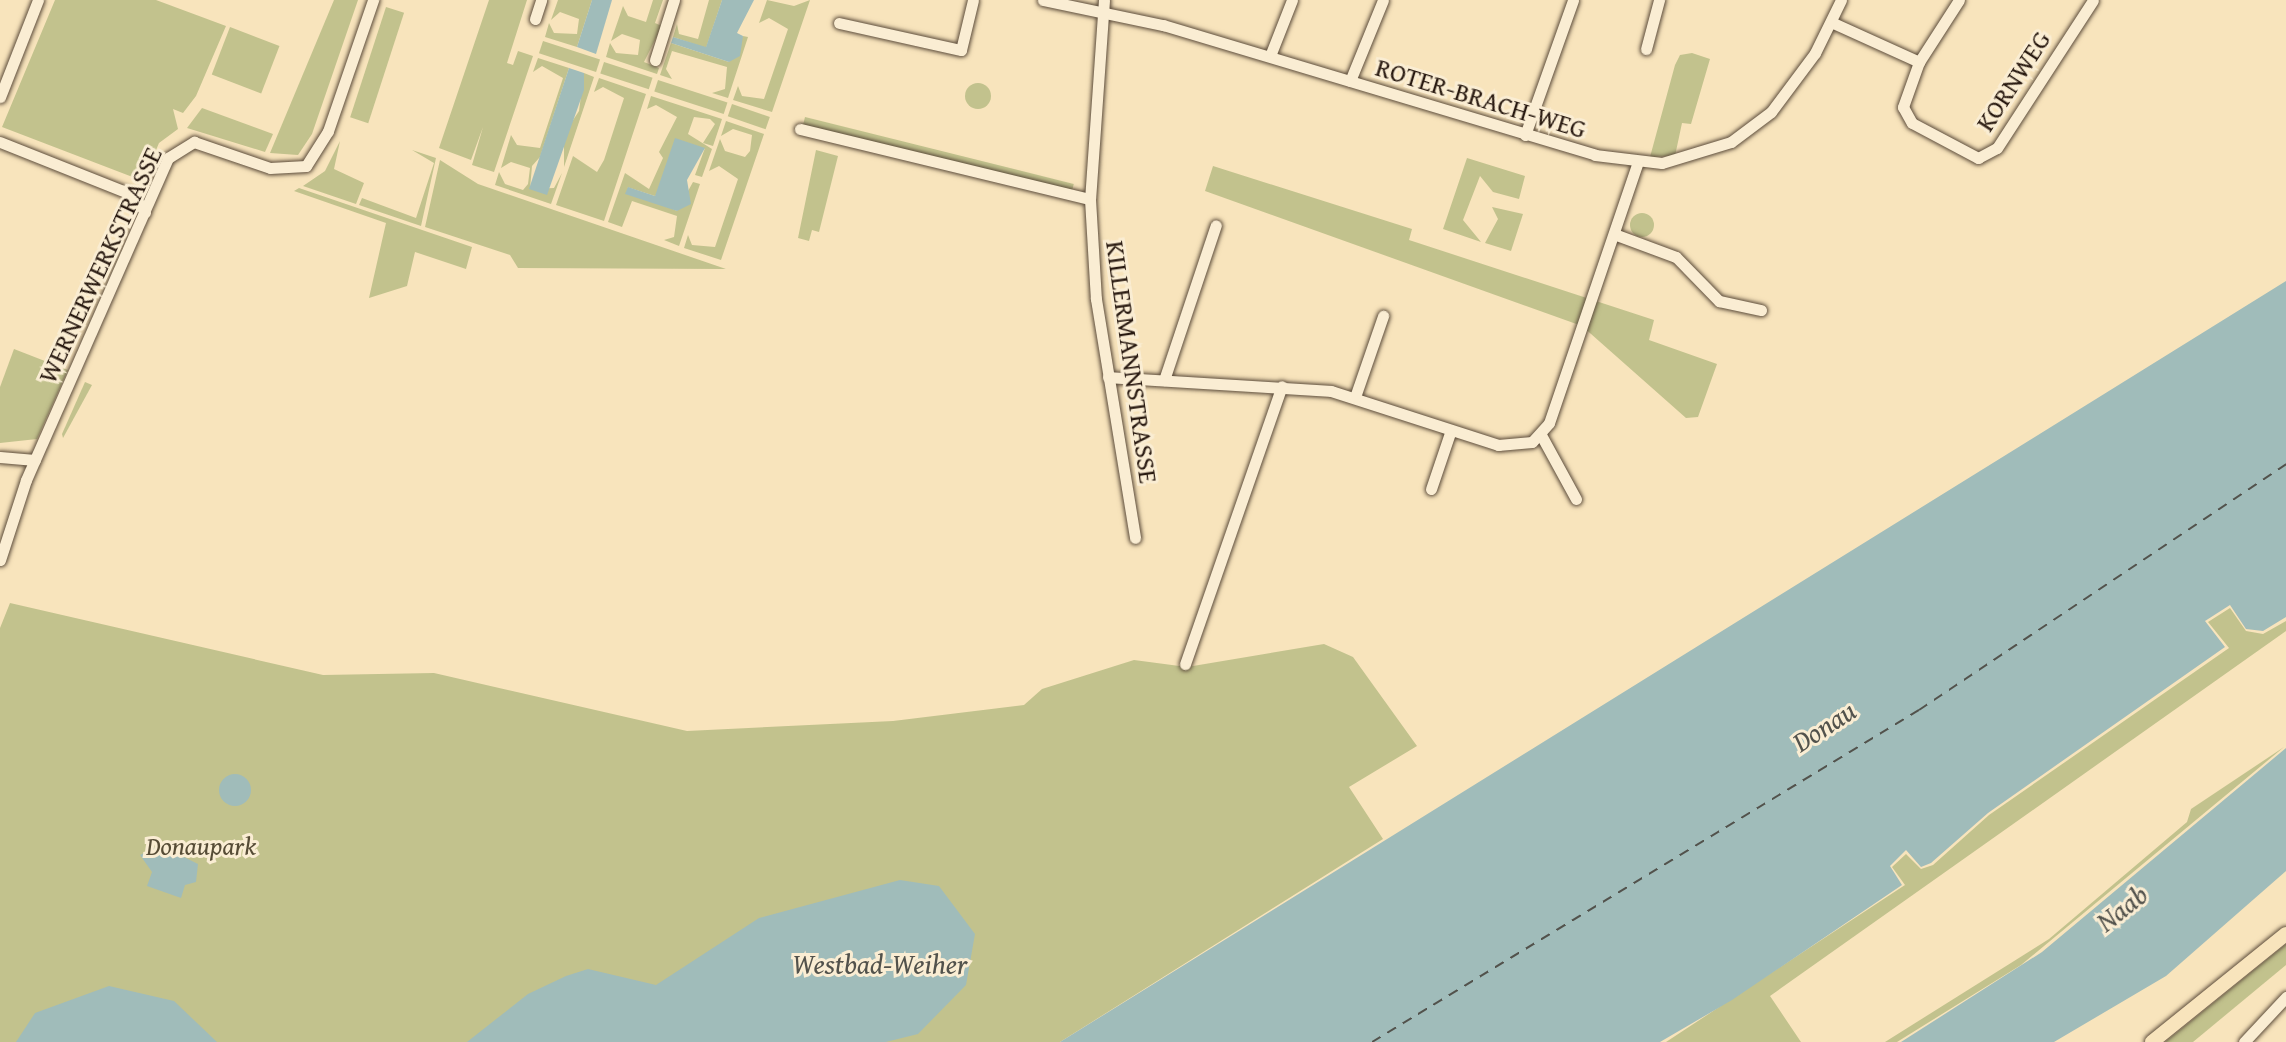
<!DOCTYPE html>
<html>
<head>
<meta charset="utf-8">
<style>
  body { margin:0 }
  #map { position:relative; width:2286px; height:1042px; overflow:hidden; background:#f8e4bc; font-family:"Gentium Book Plus",serif }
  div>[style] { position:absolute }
  .green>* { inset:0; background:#c2c28d; transform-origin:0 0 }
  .round { border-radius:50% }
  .water>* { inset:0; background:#a0bcba }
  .ferry>* { height:2px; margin-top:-1px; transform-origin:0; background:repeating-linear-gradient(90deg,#52524c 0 10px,transparent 0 18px) }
  .roads { filter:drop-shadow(0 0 2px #5c4c3b) drop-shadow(0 0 2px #5c4c3b) }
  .minor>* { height:11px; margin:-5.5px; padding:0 5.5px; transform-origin:5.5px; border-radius:5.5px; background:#faedd3 }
  .major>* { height:14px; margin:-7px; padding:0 7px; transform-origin:7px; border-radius:7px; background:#f8e4bc }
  span { translate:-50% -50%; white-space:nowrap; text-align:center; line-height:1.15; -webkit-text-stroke:6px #faedd3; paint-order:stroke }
  .street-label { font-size:26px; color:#281910 }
  .park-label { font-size:26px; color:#564c36; font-style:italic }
  .water-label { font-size:28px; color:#52524c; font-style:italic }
</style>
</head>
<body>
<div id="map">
  <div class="green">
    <div style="clip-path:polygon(55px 0,156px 0,226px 26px,196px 96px,183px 113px,173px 109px,178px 129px,159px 143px,143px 181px,2px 127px)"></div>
    <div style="clip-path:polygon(334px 0,358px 0,312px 134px,298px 155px,270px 153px)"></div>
    <div style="clip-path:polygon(489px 0,527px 0,507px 63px,513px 65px,518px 51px,533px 56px,494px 172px,472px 165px,483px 127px,471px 160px,439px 148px)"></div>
    <div style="clip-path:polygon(558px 0,592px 0,577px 47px,545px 37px,549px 23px,554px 33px,577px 34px,579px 19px,560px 12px,551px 20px)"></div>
    <div style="clip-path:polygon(653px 0,663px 0,655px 23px,662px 26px,644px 62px,659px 68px,657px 74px,606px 57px,610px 43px,616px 53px,638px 55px,640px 40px,622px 34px,611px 41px,623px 6px,628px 16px,646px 22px)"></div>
    <div style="clip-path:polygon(709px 0,722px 0,706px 48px,673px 37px,677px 24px,679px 34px,698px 39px)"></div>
    <div style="clip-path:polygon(767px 0,794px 6px,810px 0,772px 112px,733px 100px,738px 86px,742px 96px,764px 99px,788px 29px,769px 18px,759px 23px)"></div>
    <div style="left:386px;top:7px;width:19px;height:116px;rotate:18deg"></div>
    <div style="left:230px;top:27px;width:53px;height:51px;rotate:21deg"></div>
    <div style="clip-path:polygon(743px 36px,748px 37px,728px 98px,712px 93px,725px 89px,727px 67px,672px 51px,666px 69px,672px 79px,660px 75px,671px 43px,729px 62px)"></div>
    <div style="left:543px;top:41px;width:60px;height:13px;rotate:18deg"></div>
    <div style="clip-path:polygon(1692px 53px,1710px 59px,1691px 124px,1682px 123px,1675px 156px,1650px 157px,1675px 65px,1680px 55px)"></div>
    <div style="clip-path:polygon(538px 58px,569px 68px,540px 157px,532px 166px,530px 189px,554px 188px,562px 173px,551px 204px,495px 185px,499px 172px,505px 184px,523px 190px,528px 184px,530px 168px,511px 162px,501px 168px,511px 135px,517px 145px,540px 148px,563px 78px,542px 66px,533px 72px)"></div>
    <div style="left:604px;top:62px;width:51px;height:12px;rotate:18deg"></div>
    <div style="clip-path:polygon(584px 73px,594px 77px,564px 167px,564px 134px,579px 111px)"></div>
    <div style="clip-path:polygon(599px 78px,646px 94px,604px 221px,556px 205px,573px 156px,597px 172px,604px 160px,624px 98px,603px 87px,594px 92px)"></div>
    <div style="left:658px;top:80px;width:73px;height:12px;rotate:18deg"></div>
    <div class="round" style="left:965px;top:83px;width:26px;height:26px"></div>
    <div style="clip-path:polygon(651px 96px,722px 119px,713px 146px,703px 143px,715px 124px,710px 119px,694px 117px,688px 134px,712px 149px,702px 177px,695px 175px,705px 148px,655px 196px,627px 187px,677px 211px,693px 182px,700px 184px,679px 246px,664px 240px,674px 237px,677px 216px,632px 201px,622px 227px,608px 222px,625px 173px,649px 189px,663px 158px,659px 152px,677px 117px,656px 105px,647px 109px)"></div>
    <div style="left:732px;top:104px;width:40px;height:13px;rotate:19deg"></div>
    <div style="clip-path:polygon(202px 108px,273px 134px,265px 152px,187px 128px)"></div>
    <div style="left:805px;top:117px;width:277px;height:10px;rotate:14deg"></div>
    <div style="clip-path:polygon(726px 121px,764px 134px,721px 260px,684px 248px,688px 235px,692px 245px,715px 247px,738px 179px,719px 166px,709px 171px,720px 139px,725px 151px,745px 157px,750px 151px,752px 135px,733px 129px,721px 136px)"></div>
    <div style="clip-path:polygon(340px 141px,334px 169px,364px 183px,356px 204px,303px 186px,325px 171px)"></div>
    <div style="clip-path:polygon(412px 150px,436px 158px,421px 226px,359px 205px,362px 198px,416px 218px,434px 163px)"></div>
    <div style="clip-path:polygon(816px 150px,838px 156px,819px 232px,812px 230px,809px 241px,798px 238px)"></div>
    <div style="clip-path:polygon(1467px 158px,1525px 176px,1519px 199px,1493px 192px,1480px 176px,1463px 220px,1481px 242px,1443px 229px)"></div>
    <div style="clip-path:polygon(440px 160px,478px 184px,726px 269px,518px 268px,510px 255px,425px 227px)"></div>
    <div style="clip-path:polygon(1213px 166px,1412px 229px,1409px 240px,1654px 320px,1649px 340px,1717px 364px,1698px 417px,1686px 418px,1582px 326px,1205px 191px)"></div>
    <div style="clip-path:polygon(299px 188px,472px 247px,466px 269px,415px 252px,407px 286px,369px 298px,386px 223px,294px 191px)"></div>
    <div style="clip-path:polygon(1492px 207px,1523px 214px,1511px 251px,1485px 243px,1498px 219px)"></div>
    <div class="round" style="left:1630px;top:213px;width:24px;height:24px"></div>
    <div style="clip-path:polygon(14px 349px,68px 370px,37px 439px,0 443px,0 387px)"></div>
    <div style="clip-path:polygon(85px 382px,92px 385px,63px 438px,62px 434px)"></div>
    <div style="clip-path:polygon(10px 603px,323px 675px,434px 673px,687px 731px,893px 721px,1024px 705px,1042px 689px,1134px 660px,1187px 667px,1324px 644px,1353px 657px,1417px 746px,1349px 787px,1383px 839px,1060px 1042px,0 1042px,0 628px)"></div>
    <div style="clip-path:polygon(2230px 608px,2246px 631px,2263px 634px,2286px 621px,2286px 631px,1770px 996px,1801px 1042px,1666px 1042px,1905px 885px,1892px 867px,1906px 854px,1921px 869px,1933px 865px,1989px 815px,2229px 648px,2208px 622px)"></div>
    <div style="clip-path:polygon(2284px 747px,2021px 965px,1897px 1042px,1885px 1042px,2049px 939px,2187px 822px,2191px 809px)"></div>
    <div style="clip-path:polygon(2286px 944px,2286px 965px,2193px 1042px,2165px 1042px)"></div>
  </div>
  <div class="water">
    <div style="clip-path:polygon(592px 0,612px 0,596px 54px,577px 47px)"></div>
    <div style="clip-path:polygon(722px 0,754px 0,737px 33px,743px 36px,740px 56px,729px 62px,671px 43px,673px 37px,706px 47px)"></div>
    <div style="clip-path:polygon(569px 68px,584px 73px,584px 90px,547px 195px,529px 189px)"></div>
    <div style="clip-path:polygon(675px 138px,705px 148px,687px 180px,691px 204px,677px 211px,625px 194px,628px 187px,655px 196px)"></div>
    <div style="clip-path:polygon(2286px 281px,2286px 617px,2263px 631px,2246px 629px,2230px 605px,2205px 621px,2225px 647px,1988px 813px,1931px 863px,1921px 867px,1906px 850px,1890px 866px,1902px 885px,1732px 1000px,1660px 1042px,1060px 1042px)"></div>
    <div style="clip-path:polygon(2286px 748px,2286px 871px,2166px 976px,2054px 1042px,1901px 1042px,2042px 952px)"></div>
    <div class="round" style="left:219px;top:774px;width:32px;height:32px"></div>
    <div style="clip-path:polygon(160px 845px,198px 864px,196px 882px,185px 885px,181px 898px,147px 886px,152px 872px,140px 855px)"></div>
    <div style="clip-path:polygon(900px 880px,939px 886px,975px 934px,966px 985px,918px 1034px,886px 1042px,467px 1042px,528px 994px,566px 976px,588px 969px,656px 985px,759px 918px)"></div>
    <div style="clip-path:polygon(109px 986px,174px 1001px,217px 1042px,16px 1042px,35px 1013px)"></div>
  </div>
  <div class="ferry">
    <div style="left:1372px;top:1042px;width:640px;rotate:-31.26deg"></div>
    <div style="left:1919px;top:710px;width:442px;rotate:-33.8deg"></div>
  </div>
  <div class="roads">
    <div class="minor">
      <div style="left:1043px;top:0;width:123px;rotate:11.8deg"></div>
      <div style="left:1163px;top:25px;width:451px;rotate:16.7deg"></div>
      <div style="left:1595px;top:155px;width:67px;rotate:6.8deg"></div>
      <div style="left:1662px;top:163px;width:72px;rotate:-16.9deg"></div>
      <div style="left:1731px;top:142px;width:50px;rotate:-36.9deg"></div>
      <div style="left:1771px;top:112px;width:74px;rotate:-53.3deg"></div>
      <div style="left:1815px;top:53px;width:59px;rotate:-63.9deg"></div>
      <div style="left:1104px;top:0;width:199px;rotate:94deg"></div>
      <div style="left:1090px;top:199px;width:100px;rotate:86.6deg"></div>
      <div style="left:1096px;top:299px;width:242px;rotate:80.7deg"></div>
      <div style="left:1959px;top:0;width:74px;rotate:122.8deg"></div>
      <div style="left:1919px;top:62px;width:48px;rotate:109.6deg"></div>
      <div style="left:1903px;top:107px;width:18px;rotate:61deg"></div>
      <div style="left:1912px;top:123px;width:75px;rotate:27.9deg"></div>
      <div style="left:1978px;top:158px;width:21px;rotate:-28deg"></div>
      <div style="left:1997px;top:148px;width:176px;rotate:-57deg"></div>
      <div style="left:535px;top:19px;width:20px;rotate:-72deg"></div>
      <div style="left:1831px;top:22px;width:97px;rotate:24.4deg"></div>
      <div style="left:839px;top:23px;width:125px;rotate:12.5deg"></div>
      <div style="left:961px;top:50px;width:51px;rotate:-76.5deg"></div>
      <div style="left:1646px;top:49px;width:51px;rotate:-75.1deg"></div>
      <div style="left:1270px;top:56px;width:60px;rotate:-68.6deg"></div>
      <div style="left:655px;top:60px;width:63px;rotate:-72.4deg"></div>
      <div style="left:1350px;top:81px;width:87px;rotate:-67.8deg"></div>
      <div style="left:0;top:97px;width:104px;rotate:-68.6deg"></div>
      <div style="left:800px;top:129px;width:298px;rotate:13.6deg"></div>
      <div style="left:1525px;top:135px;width:143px;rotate:-70.4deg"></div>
      <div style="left:0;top:142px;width:143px;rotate:21.7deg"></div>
      <div style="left:133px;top:195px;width:21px;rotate:55deg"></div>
      <div style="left:1614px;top:234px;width:66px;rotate:20.4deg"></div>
      <div style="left:1676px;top:257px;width:62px;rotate:45.7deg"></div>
      <div style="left:1719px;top:301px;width:43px;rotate:12.1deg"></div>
      <div style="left:1108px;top:377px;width:223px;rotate:3.6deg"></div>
      <div style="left:1331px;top:391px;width:176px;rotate:17.9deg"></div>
      <div style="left:1498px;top:445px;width:34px;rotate:-5deg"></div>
      <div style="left:1532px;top:442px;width:25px;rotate:-48deg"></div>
      <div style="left:1549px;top:423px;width:276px;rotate:-71.2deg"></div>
      <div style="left:1164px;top:380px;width:163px;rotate:-71.5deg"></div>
      <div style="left:1355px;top:397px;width:86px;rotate:-70.9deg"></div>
      <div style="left:1541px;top:435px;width:73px;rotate:61.3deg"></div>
      <div style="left:0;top:457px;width:35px;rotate:5deg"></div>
      <div style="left:1431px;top:489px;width:62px;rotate:-71.3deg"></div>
      <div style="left:0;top:560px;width:84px;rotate:-72deg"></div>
      <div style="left:26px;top:480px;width:352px;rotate:-66.2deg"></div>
      <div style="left:168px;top:158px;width:31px;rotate:-32deg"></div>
      <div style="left:194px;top:142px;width:80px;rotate:18.9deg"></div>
      <div style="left:270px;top:168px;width:36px;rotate:-3deg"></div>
      <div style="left:306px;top:166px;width:41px;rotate:-57.8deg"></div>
      <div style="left:328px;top:131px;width:139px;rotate:-71deg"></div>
      <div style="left:1185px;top:664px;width:294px;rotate:-70.8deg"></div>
      <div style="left:2244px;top:1042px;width:62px;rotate:-47deg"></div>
    </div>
    <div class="major">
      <div style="left:2152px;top:1042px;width:172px;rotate:-38.9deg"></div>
    </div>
  </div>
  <div class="street-label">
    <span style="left:2013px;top:81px;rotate:-57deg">KORNWEG</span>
    <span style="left:1481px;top:98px;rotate:17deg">ROTER-BRACH-WEG</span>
    <span style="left:100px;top:265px;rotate:-65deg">WERNERWERKSTRASSE</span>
    <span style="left:1132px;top:362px;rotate:82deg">KILLERMANNSTRASSE</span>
  </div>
  <div class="park-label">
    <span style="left:201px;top:846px">Donaupark</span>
  </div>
  <div class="water-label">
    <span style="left:1824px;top:726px;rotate:-33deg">Donau</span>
    <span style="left:2122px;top:908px;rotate:-38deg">Naab</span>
    <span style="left:880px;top:964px">Westbad-Weiher</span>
  </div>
</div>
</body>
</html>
